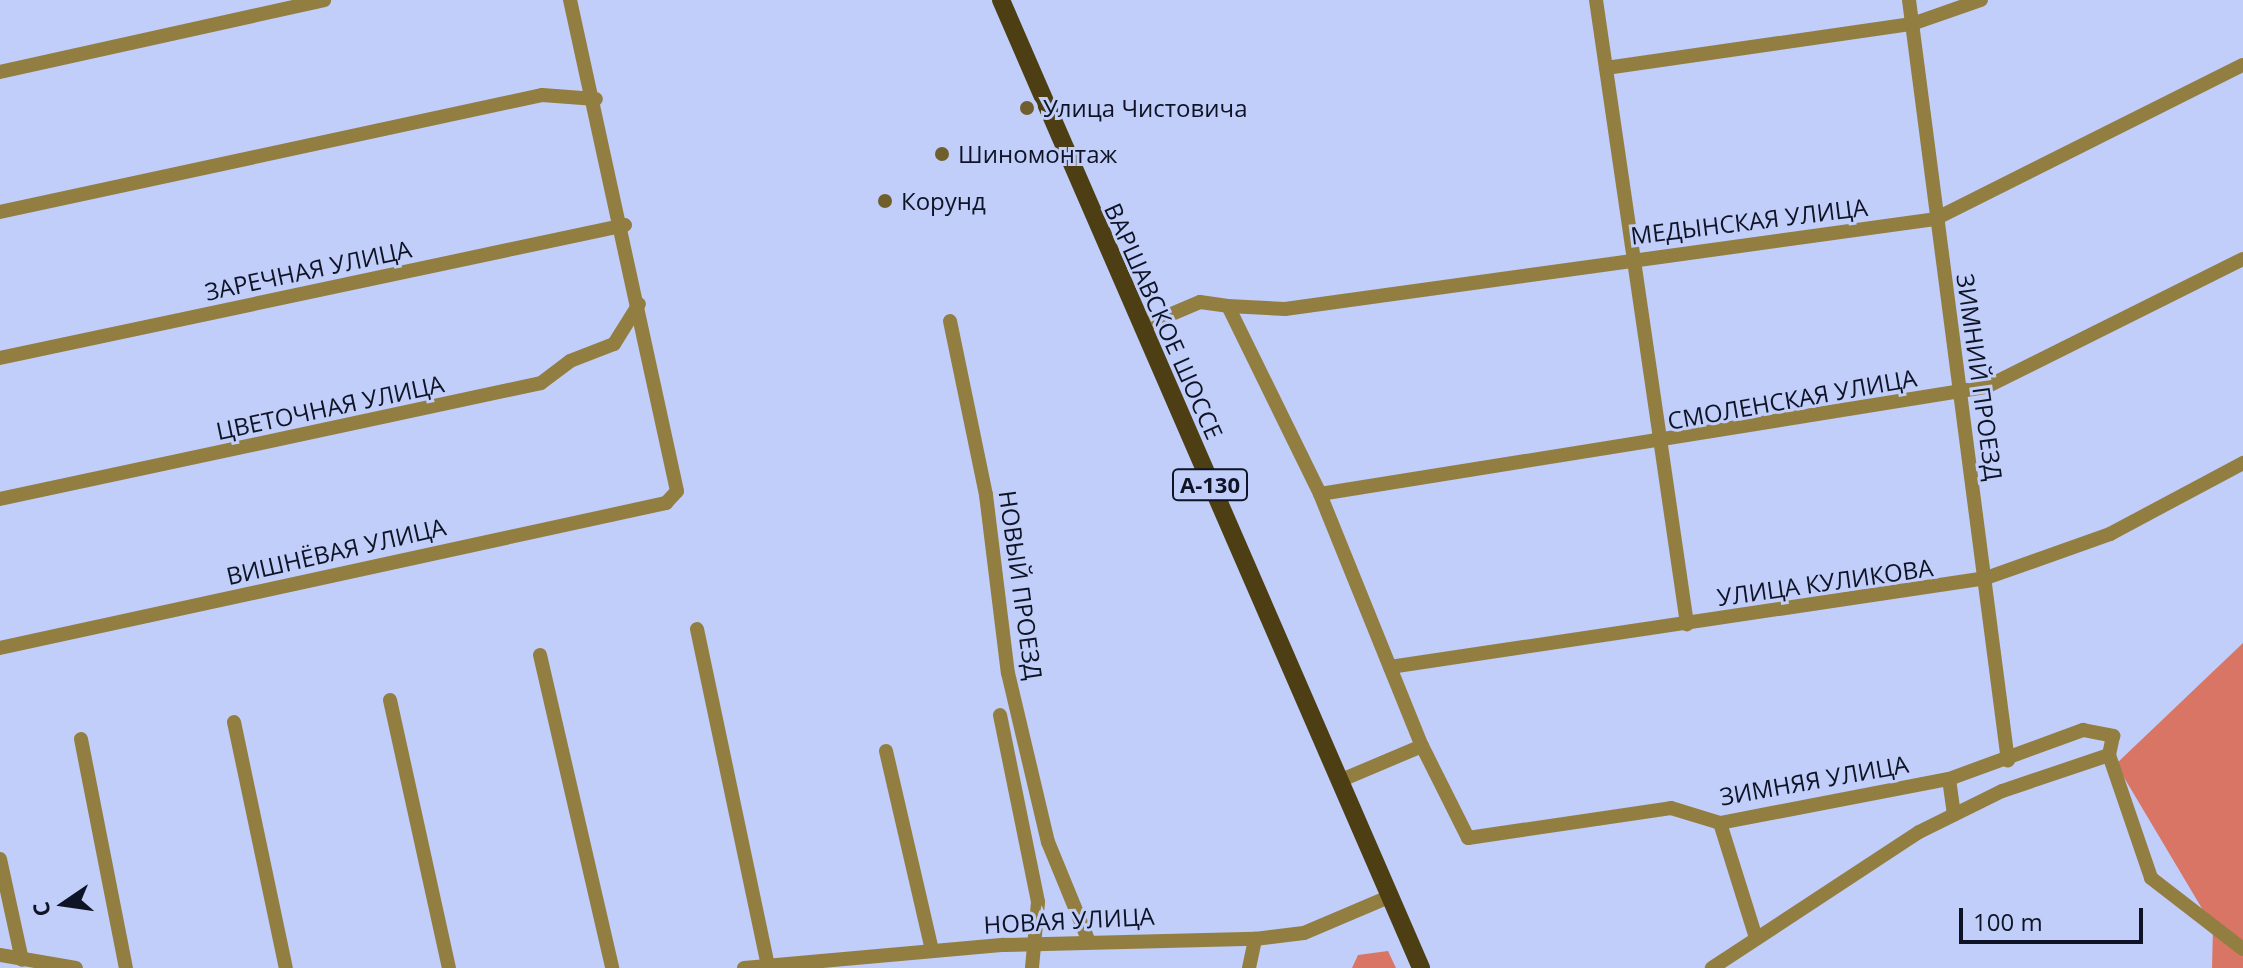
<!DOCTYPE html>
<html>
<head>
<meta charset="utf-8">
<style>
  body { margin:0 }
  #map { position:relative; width:2243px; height:968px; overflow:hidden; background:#c1cef9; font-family:"Open Sans",sans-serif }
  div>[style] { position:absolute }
  .forest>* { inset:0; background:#d87564 }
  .minor>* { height:14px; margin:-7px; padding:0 7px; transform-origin:7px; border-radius:7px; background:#937e42 }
  .major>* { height:18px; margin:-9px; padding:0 9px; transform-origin:9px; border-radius:9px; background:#4d3f13 }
  .dots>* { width:22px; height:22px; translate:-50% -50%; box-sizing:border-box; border:4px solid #c1cef9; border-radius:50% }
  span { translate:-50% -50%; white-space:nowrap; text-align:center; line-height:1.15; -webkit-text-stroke:6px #c1cef9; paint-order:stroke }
  .shield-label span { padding:2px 6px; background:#c1cef9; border:2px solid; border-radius:6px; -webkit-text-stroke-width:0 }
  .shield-label { font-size:22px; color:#0e1325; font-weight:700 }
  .poi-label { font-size:24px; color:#0e1325 }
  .left { translate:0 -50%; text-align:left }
  .street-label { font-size:24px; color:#0e1325 }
  .north { position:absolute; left:24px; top:864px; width:80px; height:80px; -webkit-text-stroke:6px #c1cef9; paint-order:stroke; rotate:257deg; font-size:22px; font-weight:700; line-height:32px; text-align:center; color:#0e1325 }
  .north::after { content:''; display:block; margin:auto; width:28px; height:36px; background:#0e1325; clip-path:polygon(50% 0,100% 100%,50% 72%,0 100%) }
  .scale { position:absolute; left:1959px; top:908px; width:184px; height:36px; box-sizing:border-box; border:4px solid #0e1325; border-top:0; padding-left:10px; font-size:24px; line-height:28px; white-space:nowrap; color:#0e1325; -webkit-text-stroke:6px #c1cef9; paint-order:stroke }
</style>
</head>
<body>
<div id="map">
  <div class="forest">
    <div style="clip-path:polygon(2243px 643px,2243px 968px,2212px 968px,2213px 927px,2116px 764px)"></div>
    <div style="clip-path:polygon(1388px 951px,1396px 968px,1352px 968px,1358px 955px)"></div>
  </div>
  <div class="minor">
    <div style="left:1596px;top:0;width:631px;rotate:81.7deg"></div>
    <div style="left:1909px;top:0;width:767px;rotate:82.59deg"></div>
    <div style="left:1606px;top:68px;width:309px;rotate:-8.2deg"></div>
    <div style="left:1912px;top:24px;width:73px;rotate:-19.2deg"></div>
    <div style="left:0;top:72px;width:332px;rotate:-12.5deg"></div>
    <div style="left:0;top:212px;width:554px;rotate:-12.18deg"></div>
    <div style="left:542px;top:95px;width:54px;rotate:4.2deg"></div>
    <div style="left:1228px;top:306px;width:57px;rotate:3deg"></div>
    <div style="left:1285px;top:309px;width:656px;rotate:-7.88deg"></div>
    <div style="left:1935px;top:219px;width:344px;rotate:-26.6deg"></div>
    <div style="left:950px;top:321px;width:178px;rotate:78.3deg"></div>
    <div style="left:986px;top:495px;width:179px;rotate:83deg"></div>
    <div style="left:1008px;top:673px;width:174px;rotate:76.7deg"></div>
    <div style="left:1048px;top:842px;width:108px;rotate:67.7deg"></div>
    <div style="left:1141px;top:327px;width:64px;rotate:-23deg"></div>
    <div style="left:1200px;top:302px;width:28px;rotate:8deg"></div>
    <div style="left:1228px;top:306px;width:209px;rotate:63.9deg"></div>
    <div style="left:1320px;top:494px;width:272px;rotate:68deg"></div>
    <div style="left:1422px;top:746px;width:103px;rotate:63.4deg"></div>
    <div style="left:1468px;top:838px;width:205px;rotate:-8.4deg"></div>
    <div style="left:1671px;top:808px;width:51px;rotate:17deg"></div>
    <div style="left:1720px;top:823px;width:233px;rotate:-10.9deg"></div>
    <div style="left:1949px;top:779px;width:143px;rotate:-20.1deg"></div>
    <div style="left:2083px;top:730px;width:31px;rotate:11deg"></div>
    <div style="left:2113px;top:736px;width:19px;rotate:102deg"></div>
    <div style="left:2109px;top:755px;width:113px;rotate:161.4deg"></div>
    <div style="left:2002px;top:791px;width:93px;rotate:153.7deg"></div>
    <div style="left:1919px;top:832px;width:248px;rotate:146.7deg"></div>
    <div style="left:0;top:358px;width:639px;rotate:-12.01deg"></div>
    <div style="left:1320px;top:494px;width:675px;rotate:-9.13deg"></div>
    <div style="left:1986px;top:387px;width:287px;rotate:-26.5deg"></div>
    <div style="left:0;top:499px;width:553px;rotate:-12.1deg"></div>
    <div style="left:541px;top:383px;width:36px;rotate:-37deg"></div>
    <div style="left:570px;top:361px;width:47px;rotate:-21.1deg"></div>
    <div style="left:614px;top:344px;width:47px;rotate:-58deg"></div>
    <div style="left:697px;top:629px;width:344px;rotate:78.1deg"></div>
    <div style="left:0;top:648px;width:682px;rotate:-12.28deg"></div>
    <div style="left:666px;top:503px;width:16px;rotate:-47deg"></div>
    <div style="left:677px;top:491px;width:503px;rotate:-102.29deg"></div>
    <div style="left:540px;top:655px;width:321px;rotate:77deg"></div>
    <div style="left:1390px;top:667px;width:603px;rotate:-8.49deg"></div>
    <div style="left:1986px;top:578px;width:132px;rotate:-19.5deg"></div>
    <div style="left:2110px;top:534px;width:151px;rotate:-28.1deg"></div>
    <div style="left:390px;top:700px;width:274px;rotate:77.6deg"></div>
    <div style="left:1000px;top:715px;width:191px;rotate:78.5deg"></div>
    <div style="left:1038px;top:902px;width:66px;rotate:95.2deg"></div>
    <div style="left:234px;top:722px;width:251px;rotate:78.1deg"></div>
    <div style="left:81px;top:739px;width:233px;rotate:78.9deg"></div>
    <div style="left:886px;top:751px;width:205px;rotate:77deg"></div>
    <div style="left:2109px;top:755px;width:130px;rotate:71.1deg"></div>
    <div style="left:2151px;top:878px;width:116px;rotate:37.7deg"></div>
    <div style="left:1949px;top:779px;width:36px;rotate:82deg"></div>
    <div style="left:1339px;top:781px;width:90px;rotate:-22.9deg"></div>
    <div style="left:1720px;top:823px;width:121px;rotate:72.6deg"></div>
    <div style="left:0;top:859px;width:103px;rotate:77.7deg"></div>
    <div style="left:0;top:955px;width:77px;rotate:9.7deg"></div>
    <div style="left:744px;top:968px;width:261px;rotate:-5.1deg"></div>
    <div style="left:1004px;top:945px;width:251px;rotate:-1.4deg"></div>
    <div style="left:1255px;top:939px;width:49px;rotate:-7deg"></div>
    <div style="left:1304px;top:933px;width:92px;rotate:-23deg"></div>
    <div style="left:1249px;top:968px;width:30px;rotate:-78deg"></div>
  </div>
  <div class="major">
    <div style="left:1001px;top:0;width:1055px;rotate:66.54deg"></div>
  </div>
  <div class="dots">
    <div style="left:1027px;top:108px;background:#705f2d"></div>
    <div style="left:942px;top:154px;background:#705f2d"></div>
    <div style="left:885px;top:201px;background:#705f2d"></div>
  </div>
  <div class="shield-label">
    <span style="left:1210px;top:485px">А-130</span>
  </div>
  <div class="poi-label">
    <span class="left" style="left:1043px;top:108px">Улица Чистовича</span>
    <span class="left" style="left:958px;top:154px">Шиномонтаж</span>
    <span class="left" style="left:901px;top:201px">Корунд</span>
  </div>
  <div class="street-label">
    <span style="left:1749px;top:221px;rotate:-7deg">МЕДЫНСКАЯ УЛИЦА</span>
    <span style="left:308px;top:270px;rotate:-12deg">ЗАРЕЧНАЯ УЛИЦА</span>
    <span style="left:1164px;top:321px;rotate:66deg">ВАРШАВСКОЕ ШОССЕ</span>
    <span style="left:1980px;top:377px;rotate:82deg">ЗИМНИЙ ПРОЕЗД</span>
    <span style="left:1792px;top:399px;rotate:-10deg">СМОЛЕНСКАЯ УЛИЦА</span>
    <span style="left:330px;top:407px;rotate:-12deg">ЦВЕТОЧНАЯ УЛИЦА</span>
    <span style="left:336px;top:551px;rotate:-13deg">ВИШНЁВАЯ УЛИЦА</span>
    <span style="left:1825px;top:582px;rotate:-8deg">УЛИЦА КУЛИКОВА</span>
    <span style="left:1021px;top:585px;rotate:82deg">НОВЫЙ ПРОЕЗД</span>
    <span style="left:1814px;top:780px;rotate:-10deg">ЗИМНЯЯ УЛИЦА</span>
    <span style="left:1069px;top:920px;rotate:-3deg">НОВАЯ УЛИЦА</span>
  </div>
  <div class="north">С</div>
  <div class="scale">100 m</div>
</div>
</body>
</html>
